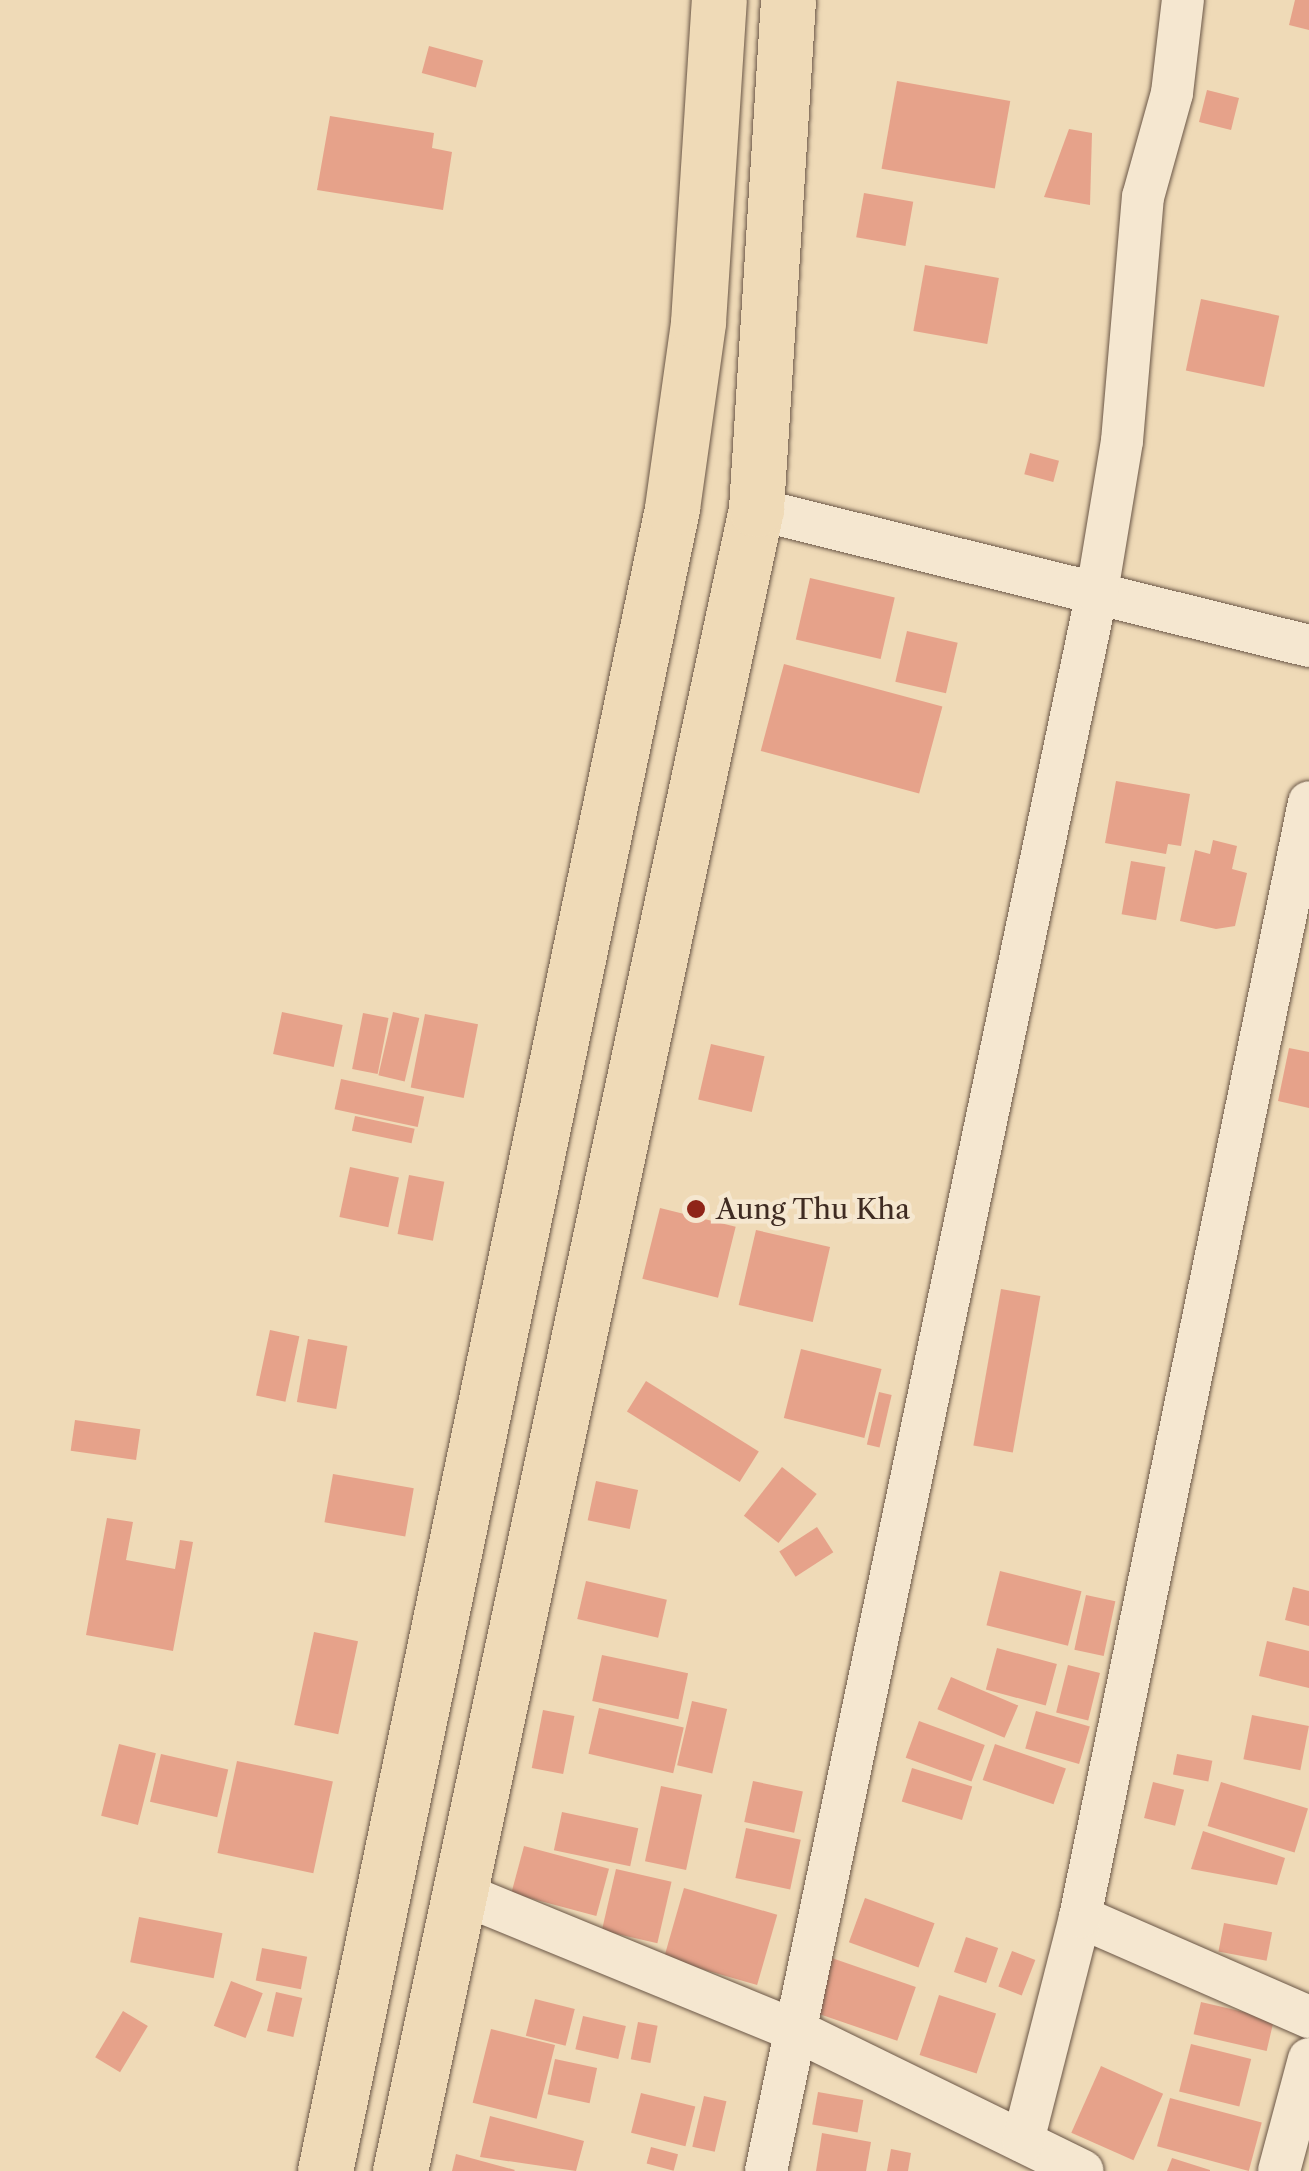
<!DOCTYPE html>
<html>
<head>
<meta charset="utf-8">
<style>
  body { margin:0 }
  #map { position:relative; width:1309px; height:2171px; overflow:hidden; background:#efdab7; font-family:"Libre Caslon Text",serif }
  div>[style] { position:absolute }
  .building>* { inset:0; background:#e6a28a; transform-origin:0 0 }
  .roads { filter:drop-shadow(0 0 2px #6b5747) drop-shadow(0 0 2px #6b5747) }
  .minor>* { height:42px; margin:-21px; padding:0 21px; transform-origin:21px; border-radius:21px; background:#f5e7d0 }
  .highway>* { height:55px; margin:-27.5px; padding:0 27.5px; transform-origin:27.5px; border-radius:27.5px; background:#efdab7 }
  .dots>* { width:28px; height:28px; translate:-50% -50%; box-sizing:border-box; border:5px solid #f5e7d0; border-radius:50% }
  span { translate:-50% -50%; white-space:nowrap; text-align:center; line-height:1.15; -webkit-text-stroke:9px #f5e7d0; paint-order:stroke }
  .poi-label { font-size:28px; color:#3f2b22 }
  .left { translate:0 -50%; text-align:left }
</style>
</head>
<body>
<div id="map">
  <div class="building">
    <div style="clip-path:polygon(1295px 0,1309px 0,1309px 30px,1289px 25px)"></div>
    <div style="left:429px;top:46px;width:56px;height:28px;rotate:15deg"></div>
    <div style="left:897px;top:81px;width:115px;height:89px;rotate:10deg"></div>
    <div style="left:1207px;top:90px;width:33px;height:33px;rotate:14deg"></div>
    <div style="clip-path:polygon(330px 116px,434px 133px,432px 148px,452px 152px,443px 210px,317px 190px)"></div>
    <div style="clip-path:polygon(1069px 129px,1092px 133px,1090px 205px,1044px 197px)"></div>
    <div style="left:864px;top:193px;width:50px;height:45px;rotate:10deg"></div>
    <div style="left:925px;top:265px;width:75px;height:67px;rotate:10deg"></div>
    <div style="left:1201px;top:299px;width:80px;height:73px;rotate:12deg"></div>
    <div style="left:1030px;top:453px;width:30px;height:22px;rotate:15deg"></div>
    <div style="left:810px;top:578px;width:87px;height:63px;rotate:13deg"></div>
    <div style="left:907px;top:631px;width:52px;height:52px;rotate:13deg"></div>
    <div style="left:784px;top:664px;width:164px;height:90px;rotate:15deg"></div>
    <div style="clip-path:polygon(1116px 781px,1190px 794px,1181px 846px,1168px 844px,1166px 854px,1105px 843px)"></div>
    <div style="clip-path:polygon(1213px 840px,1237px 846px,1232px 869px,1247px 873px,1235px 926px,1216px 929px,1180px 921px,1195px 850px,1210px 854px)"></div>
    <div style="left:1131px;top:861px;width:35px;height:54px;rotate:10deg"></div>
    <div style="left:282px;top:1012px;width:62px;height:43px;rotate:12deg"></div>
    <div style="left:393px;top:1012px;width:27px;height:65px;rotate:13deg"></div>
    <div style="left:363px;top:1013px;width:26px;height:57px;rotate:11deg"></div>
    <div style="left:425px;top:1014px;width:54px;height:75px;rotate:11deg"></div>
    <div style="left:711px;top:1044px;width:55px;height:57px;rotate:13deg"></div>
    <div style="clip-path:polygon(1289px 1048px,1309px 1052px,1309px 1108px,1278px 1101px)"></div>
    <div style="left:341px;top:1079px;width:85px;height:31px;rotate:12deg"></div>
    <div style="left:355px;top:1116px;width:61px;height:15px;rotate:12deg"></div>
    <div style="left:350px;top:1167px;width:50px;height:51px;rotate:12deg"></div>
    <div style="left:409px;top:1175px;width:36px;height:60px;rotate:11deg"></div>
    <div style="left:660px;top:1208px;width:78px;height:73px;rotate:14deg"></div>
    <div style="left:756px;top:1230px;width:76px;height:77px;rotate:13deg"></div>
    <div style="left:1001px;top:1289px;width:40px;height:159px;rotate:10deg"></div>
    <div style="left:270px;top:1330px;width:30px;height:67px;rotate:12deg"></div>
    <div style="left:308px;top:1339px;width:40px;height:64px;rotate:10deg"></div>
    <div style="left:801px;top:1349px;width:83px;height:71px;rotate:14deg"></div>
    <div style="left:646px;top:1381px;width:133px;height:36px;rotate:32deg"></div>
    <div style="left:879px;top:1392px;width:13px;height:54px;rotate:13deg"></div>
    <div style="left:75px;top:1420px;width:66px;height:31px;rotate:8deg"></div>
    <div style="left:782px;top:1467px;width:44px;height:62px;rotate:38deg"></div>
    <div style="left:333px;top:1474px;width:82px;height:49px;rotate:10deg"></div>
    <div style="left:596px;top:1481px;width:43px;height:40px;rotate:12deg"></div>
    <div style="clip-path:polygon(107px 1518px,133px 1522px,126px 1560px,175px 1569px,180px 1540px,193px 1542px,173px 1651px,86px 1635px)"></div>
    <div style="left:817px;top:1527px;width:30px;height:45px;rotate:57deg"></div>
    <div style="left:1000px;top:1571px;width:84px;height:56px;rotate:14deg"></div>
    <div style="left:586px;top:1581px;width:83px;height:39px;rotate:13deg"></div>
    <div style="clip-path:polygon(1293px 1587px,1309px 1591px,1309px 1626px,1285px 1620px)"></div>
    <div style="left:1086px;top:1595px;width:30px;height:56px;rotate:12deg"></div>
    <div style="left:314px;top:1632px;width:45px;height:95px;rotate:12deg"></div>
    <div style="clip-path:polygon(1267px 1641px,1309px 1651px,1309px 1688px,1259px 1676px)"></div>
    <div style="left:997px;top:1648px;width:62px;height:43px;rotate:15deg"></div>
    <div style="left:602px;top:1655px;width:88px;height:47px;rotate:12deg"></div>
    <div style="left:1068px;top:1665px;width:33px;height:49px;rotate:14deg"></div>
    <div style="left:951px;top:1677px;width:73px;height:35px;rotate:23deg"></div>
    <div style="left:692px;top:1701px;width:36px;height:66px;rotate:13deg"></div>
    <div style="left:599px;top:1708px;width:87px;height:47px;rotate:13deg"></div>
    <div style="left:543px;top:1710px;width:32px;height:59px;rotate:11deg"></div>
    <div style="left:1036px;top:1711px;width:56px;height:39px;rotate:16deg"></div>
    <div style="left:1252px;top:1715px;width:58px;height:45px;rotate:11deg"></div>
    <div style="left:919px;top:1721px;width:70px;height:39px;rotate:20deg"></div>
    <div style="left:119px;top:1744px;width:38px;height:74px;rotate:14deg"></div>
    <div style="left:995px;top:1744px;width:75px;height:38px;rotate:19deg"></div>
    <div style="left:161px;top:1754px;width:69px;height:49px;rotate:13deg"></div>
    <div style="left:1177px;top:1754px;width:36px;height:21px;rotate:11deg"></div>
    <div style="left:237px;top:1761px;width:98px;height:94px;rotate:12deg"></div>
    <div style="left:912px;top:1768px;width:63px;height:35px;rotate:17deg"></div>
    <div style="left:753px;top:1781px;width:51px;height:42px;rotate:12deg"></div>
    <div style="left:1153px;top:1782px;width:32px;height:37px;rotate:14deg"></div>
    <div style="left:1221px;top:1782px;width:91px;height:46px;rotate:17deg"></div>
    <div style="left:661px;top:1786px;width:42px;height:77px;rotate:12deg"></div>
    <div style="left:562px;top:1812px;width:78px;height:39px;rotate:12deg"></div>
    <div style="left:746px;top:1828px;width:56px;height:51px;rotate:12deg"></div>
    <div style="clip-path:polygon(1203px 1831px,1285px 1858px,1277px 1885px,1191px 1869px)"></div>
    <div style="left:524px;top:1846px;width:88px;height:49px;rotate:15deg"></div>
    <div style="left:616px;top:1869px;width:57px;height:63px;rotate:13deg"></div>
    <div style="left:684px;top:1888px;width:97px;height:73px;rotate:16deg"></div>
    <div style="left:865px;top:1898px;width:74px;height:47px;rotate:20deg"></div>
    <div style="left:139px;top:1917px;width:85px;height:46px;rotate:11deg"></div>
    <div style="left:1224px;top:1923px;width:49px;height:29px;rotate:11deg"></div>
    <div style="left:966px;top:1937px;width:34px;height:37px;rotate:19deg"></div>
    <div style="left:262px;top:1948px;width:46px;height:33px;rotate:11deg"></div>
    <div style="left:1012px;top:1951px;width:25px;height:38px;rotate:21deg"></div>
    <div style="left:826px;top:1956px;width:95px;height:57px;rotate:19deg"></div>
    <div style="left:231px;top:1981px;width:34px;height:48px;rotate:21deg"></div>
    <div style="left:276px;top:1992px;width:27px;height:40px;rotate:13deg"></div>
    <div style="left:939px;top:1995px;width:60px;height:63px;rotate:18deg"></div>
    <div style="left:535px;top:1999px;width:41px;height:38px;rotate:14deg"></div>
    <div style="left:1201px;top:2002px;width:75px;height:33px;rotate:13deg"></div>
    <div style="left:123px;top:2011px;width:29px;height:54px;rotate:31deg"></div>
    <div style="left:583px;top:2016px;width:44px;height:34px;rotate:13deg"></div>
    <div style="left:638px;top:2022px;width:20px;height:38px;rotate:11deg"></div>
    <div style="left:491px;top:2029px;width:66px;height:76px;rotate:14deg"></div>
    <div style="left:1191px;top:2044px;width:62px;height:49px;rotate:14deg"></div>
    <div style="left:555px;top:2059px;width:43px;height:36px;rotate:12deg"></div>
    <div style="left:1101px;top:2066px;width:68px;height:73px;rotate:24deg"></div>
    <div style="left:818px;top:2092px;width:46px;height:33px;rotate:10deg"></div>
    <div style="left:641px;top:2093px;width:56px;height:41px;rotate:14deg"></div>
    <div style="left:704px;top:2096px;width:23px;height:52px;rotate:13deg"></div>
    <div style="left:1170px;top:2098px;width:95px;height:50px;rotate:15deg"></div>
    <div style="clip-path:polygon(490px 2116px,584px 2141px,576px 2171px,480px 2157px)"></div>
    <div style="clip-path:polygon(822px 2133px,871px 2142px,866px 2171px,816px 2171px)"></div>
    <div style="left:651px;top:2147px;width:28px;height:17px;rotate:15deg"></div>
    <div style="clip-path:polygon(891px 2149px,911px 2153px,908px 2171px,887px 2171px)"></div>
    <div style="clip-path:polygon(456px 2154px,515px 2170px,514px 2171px,452px 2171px)"></div>
    <div style="clip-path:polygon(1172px 2158px,1210px 2170px,1210px 2171px,1167px 2171px)"></div>
  </div>
  <div class="roads">
    <div class="minor">
      <div style="left:756px;top:509px;width:570px;rotate:13.91deg"></div>
      <div style="left:460px;top:1893px;width:364px;rotate:22.3deg"></div>
      <div style="left:797px;top:2031px;width:318px;rotate:26.1deg"></div>
      <div style="left:1080px;top:1917px;width:250px;rotate:23.6deg"></div>
      <div style="left:1023px;top:2141px;width:231px;rotate:-75.7deg"></div>
      <div style="left:1080px;top:1917px;width:1138px;rotate:-78.39deg"></div>
      <div style="left:766px;top:2171px;width:1613px;rotate:-78.16deg"></div>
      <div style="left:1097px;top:592px;width:153px;rotate:-80.6deg"></div>
      <div style="left:1122px;top:441px;width:245px;rotate:-85.1deg"></div>
      <div style="left:1143px;top:197px;width:108px;rotate:-74.4deg"></div>
      <div style="left:1172px;top:93px;width:94px;rotate:-83.3deg"></div>
      <div style="left:1279px;top:2171px;width:116px;rotate:-75deg"></div>
    </div>
    <div class="highway">
      <div style="left:325px;top:2171px;width:1699px;rotate:-78.21deg"></div>
      <div style="left:672px;top:508px;width:188px;rotate:-82deg"></div>
      <div style="left:698px;top:322px;width:323px;rotate:-86.3deg"></div>
      <div style="left:400px;top:2171px;width:1700px;rotate:-77.91deg"></div>
      <div style="left:756px;top:509px;width:510px;rotate:-86.4deg"></div>
    </div>
  </div>
  <div class="dots">
    <div style="left:696px;top:1209px;background:#8f2418"></div>
  </div>
  <div class="poi-label">
    <span class="left" style="left:716px;top:1209px">Aung Thu Kha</span>
  </div>
</div>
</body>
</html>
